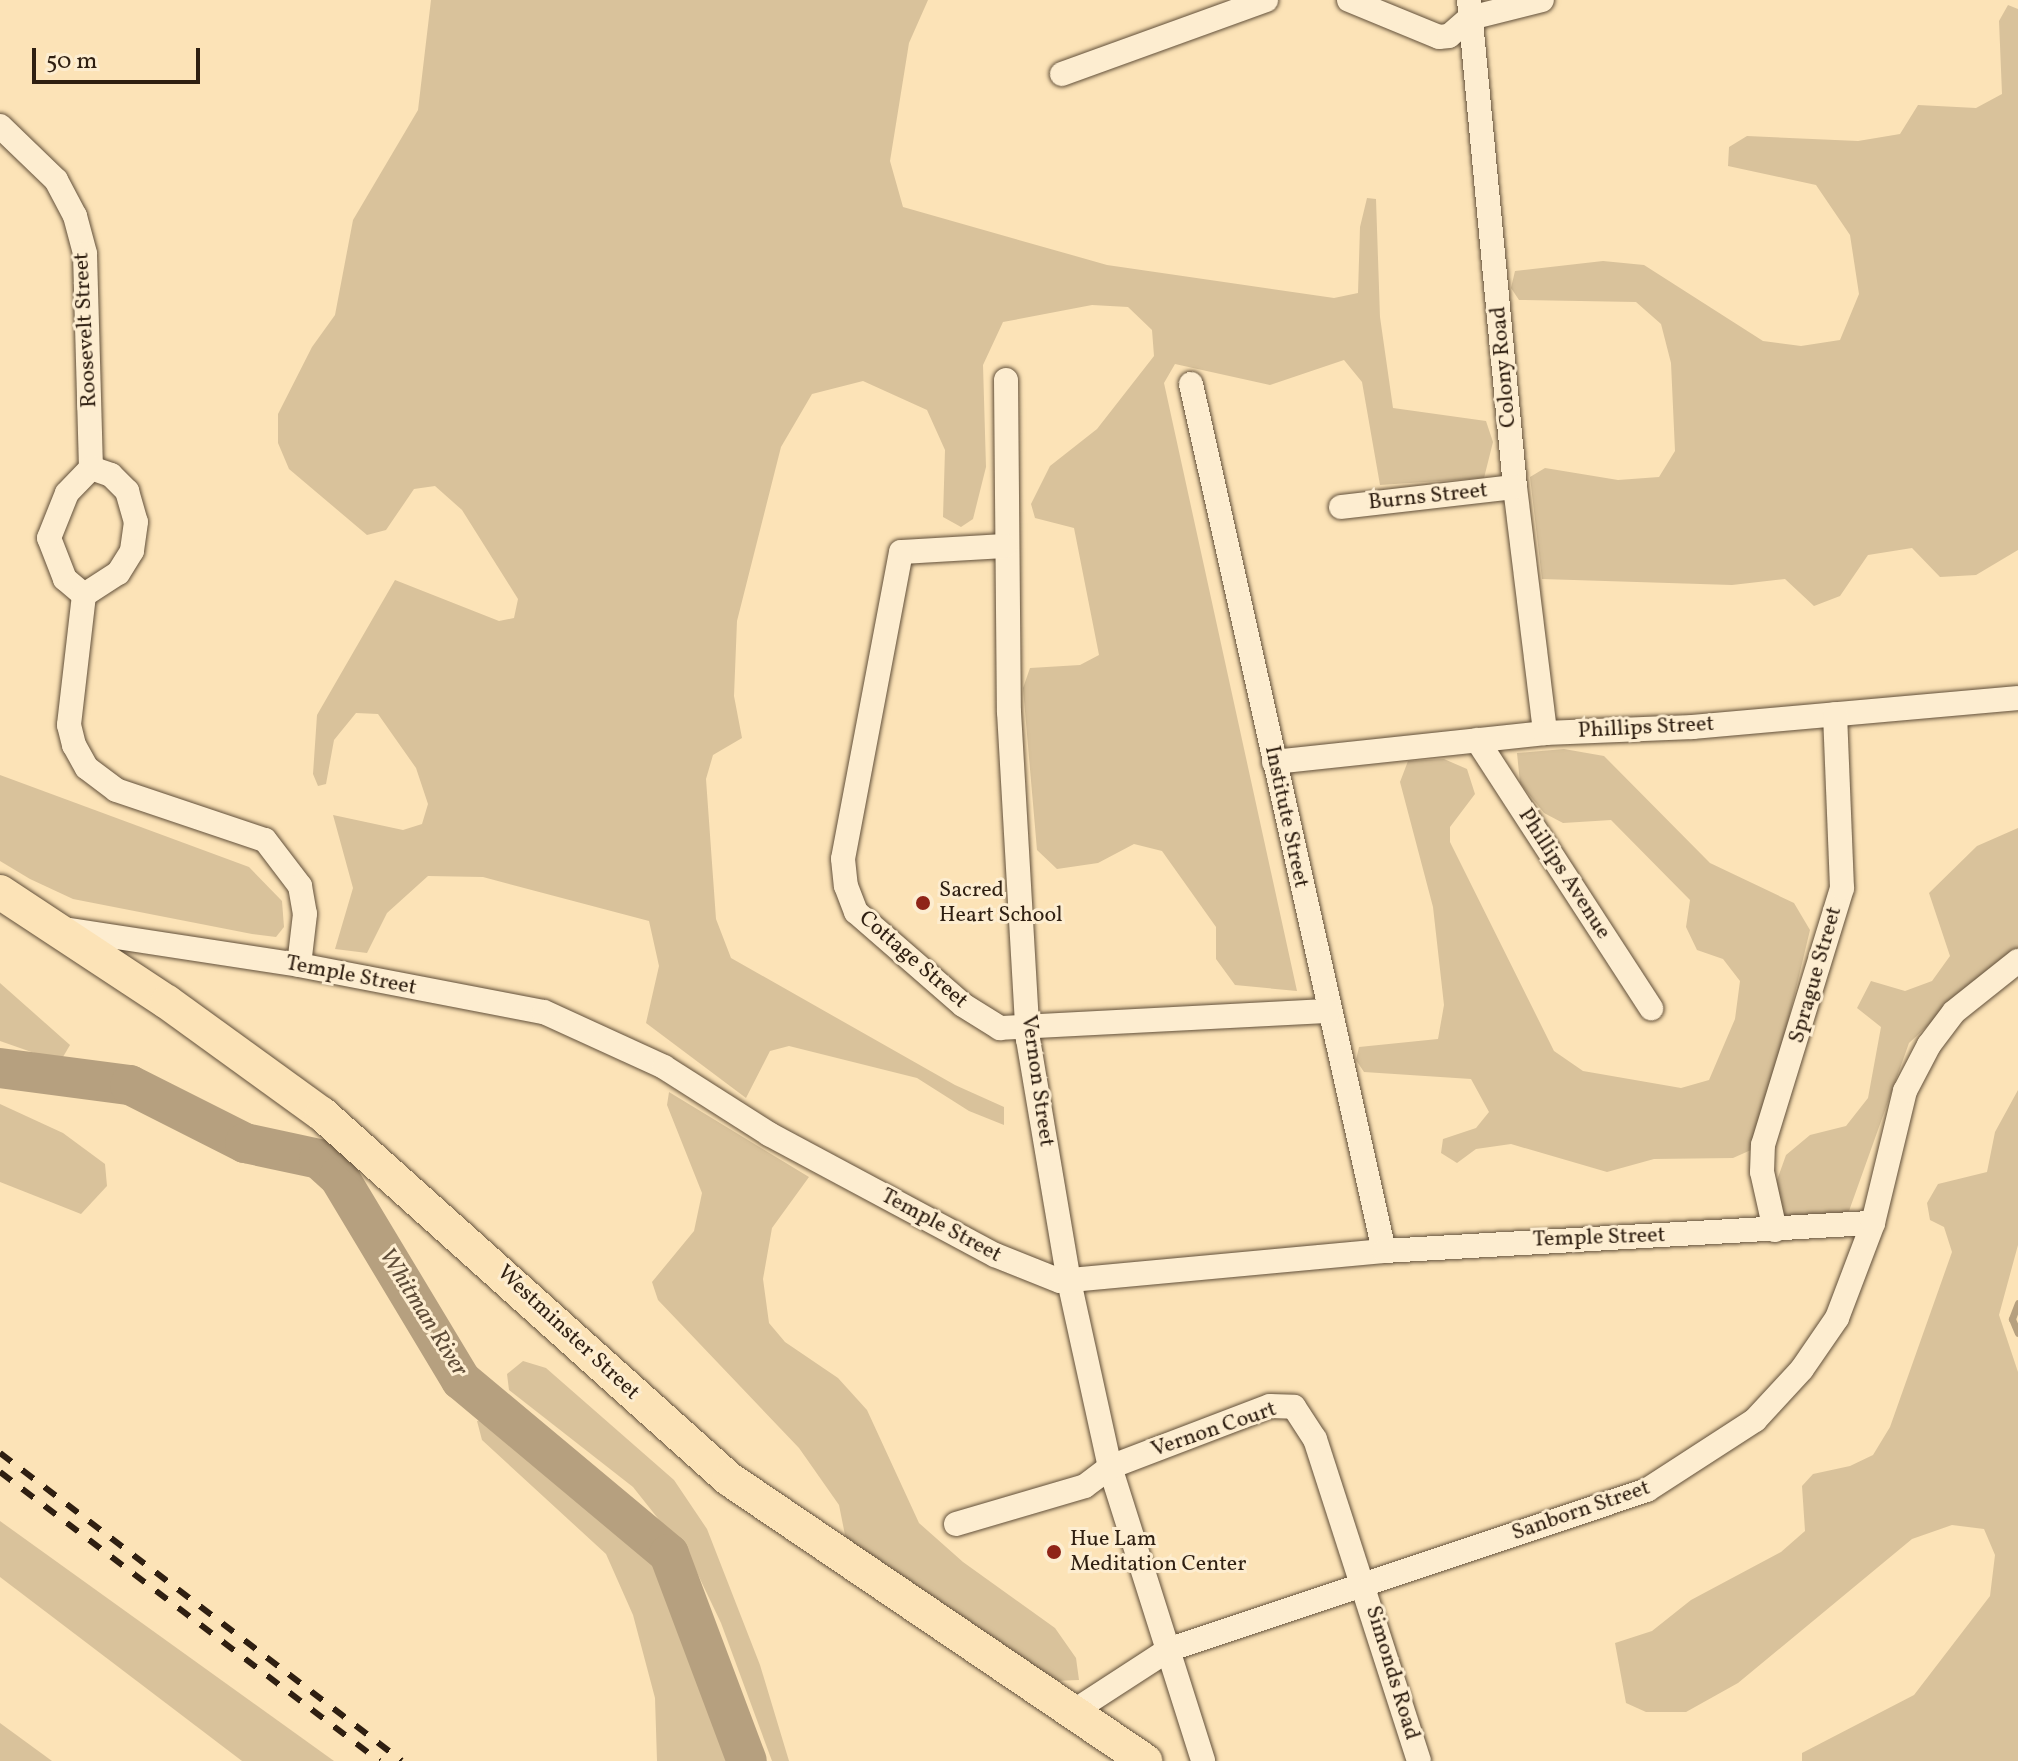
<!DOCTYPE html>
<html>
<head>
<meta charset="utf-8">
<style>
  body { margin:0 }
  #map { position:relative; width:2018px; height:1761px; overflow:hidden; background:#fce3b7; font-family:Vollkorn,serif }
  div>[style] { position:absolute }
  .green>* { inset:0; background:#d9c29b }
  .stream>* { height:7px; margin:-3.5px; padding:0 3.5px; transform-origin:3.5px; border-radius:3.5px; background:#b6a07f }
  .river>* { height:40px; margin:-20px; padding:0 20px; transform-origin:20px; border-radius:20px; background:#b6a07f }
  .roads { filter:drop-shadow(0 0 2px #62503a) drop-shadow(0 0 2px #62503a) }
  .minor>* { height:24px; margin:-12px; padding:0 12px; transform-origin:12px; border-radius:12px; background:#fdedd0 }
  .highway>* { height:34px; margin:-17px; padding:0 17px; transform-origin:17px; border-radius:17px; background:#fce3b7 }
  .rail>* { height:6px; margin-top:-3px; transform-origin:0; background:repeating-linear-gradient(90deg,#2f1f11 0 14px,transparent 0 28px) }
  .dots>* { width:22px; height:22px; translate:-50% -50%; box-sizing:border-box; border:4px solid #fdedd0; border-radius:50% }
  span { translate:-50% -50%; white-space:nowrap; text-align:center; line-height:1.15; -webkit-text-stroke:6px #fdedd0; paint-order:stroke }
  .street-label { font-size:22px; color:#2f1f11 }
  .poi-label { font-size:22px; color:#2f1f11 }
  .left { translate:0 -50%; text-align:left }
  .water-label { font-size:24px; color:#5e4c38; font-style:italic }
  .scale { position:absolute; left:32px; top:48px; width:168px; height:36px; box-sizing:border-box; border:4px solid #2f1f11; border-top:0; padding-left:10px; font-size:24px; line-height:28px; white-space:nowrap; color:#2f1f11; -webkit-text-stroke:6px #fdedd0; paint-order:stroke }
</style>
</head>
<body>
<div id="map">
  <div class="green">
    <div style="clip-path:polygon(431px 0,928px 0,909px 43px,890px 161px,903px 207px,1107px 265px,1334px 298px,1358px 293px,1360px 227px,1367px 198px,1376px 199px,1380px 317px,1393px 408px,1486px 421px,1493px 442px,1484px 478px,1380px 485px,1362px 382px,1344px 360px,1270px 385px,1175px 364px,1164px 383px,1297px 991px,1235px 985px,1216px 959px,1216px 927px,1162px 851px,1134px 844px,1098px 863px,1057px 869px,1037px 850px,1023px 688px,1030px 668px,1080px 665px,1099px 655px,1074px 528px,1035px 518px,1031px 504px,1050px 466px,1097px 429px,1154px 356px,1152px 330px,1128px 307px,1092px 305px,1003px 322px,983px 365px,986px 467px,973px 519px,961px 527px,943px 517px,945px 450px,927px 410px,863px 381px,812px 394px,781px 447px,737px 621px,734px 696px,742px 738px,713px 755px,706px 779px,716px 919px,731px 958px,955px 1085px,1004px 1107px,1004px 1125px,969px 1111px,917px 1078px,789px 1046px,770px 1051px,746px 1098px,646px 1023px,659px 966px,649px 921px,483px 877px,428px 876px,387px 913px,367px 953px,335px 949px,353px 888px,333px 815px,403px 830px,422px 824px,428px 804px,416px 768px,378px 714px,356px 713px,334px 740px,326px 784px,318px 786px,313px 774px,317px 715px,395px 580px,499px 621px,514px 618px,518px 599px,462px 510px,435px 486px,414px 489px,386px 530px,367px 535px,289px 469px,278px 443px,278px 414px,312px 347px,335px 315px,353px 220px,418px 110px)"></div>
    <div style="clip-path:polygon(2008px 5px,2018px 9px,2018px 550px,1976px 575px,1940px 577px,1912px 548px,1868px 555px,1840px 596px,1814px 606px,1785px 579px,1732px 585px,1542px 579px,1530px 477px,1545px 468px,1618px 480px,1659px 477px,1675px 451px,1671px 363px,1661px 324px,1636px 302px,1519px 300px,1511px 288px,1515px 271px,1603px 261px,1644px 265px,1763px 341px,1801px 346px,1840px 340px,1859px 294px,1850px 235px,1816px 185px,1728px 166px,1729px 147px,1747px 136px,1858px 141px,1900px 134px,1918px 105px,1976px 108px,2002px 94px,1999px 21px)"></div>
    <div style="clip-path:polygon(1564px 749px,1604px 756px,1710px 863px,1794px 903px,1810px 930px,1770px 1097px,1751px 1150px,1733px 1158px,1654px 1159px,1607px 1172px,1511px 1144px,1476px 1149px,1457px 1163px,1441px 1153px,1443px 1139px,1476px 1128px,1489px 1112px,1471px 1079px,1364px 1072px,1356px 1060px,1359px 1047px,1438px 1039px,1444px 1005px,1433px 907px,1400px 782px,1408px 761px,1444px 759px,1467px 769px,1475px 794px,1450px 827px,1450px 842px,1554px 1051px,1583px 1071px,1681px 1088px,1709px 1080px,1735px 1019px,1740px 981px,1723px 959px,1697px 950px,1686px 927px,1690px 900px,1611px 820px,1563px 823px,1544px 813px,1520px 783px,1517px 753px)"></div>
    <div style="clip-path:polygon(0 775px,249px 867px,282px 901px,284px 927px,276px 937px,252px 934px,73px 899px,30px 879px,0 861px)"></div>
    <div style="clip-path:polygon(2018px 828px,2018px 949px,1993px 965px,1909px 1043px,1849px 1211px,1823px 1217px,1783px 1216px,1776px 1183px,1786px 1155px,1810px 1135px,1846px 1126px,1868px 1098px,1881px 1027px,1857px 1008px,1871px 981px,1905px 991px,1932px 981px,1950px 956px,1929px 893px,1977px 846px)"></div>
    <div style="clip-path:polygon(0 983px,70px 1045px,60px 1062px,0 1041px)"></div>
    <div style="clip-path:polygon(2018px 1090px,2018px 1245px,1999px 1315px,2018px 1372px,2018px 1761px,1802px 1761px,1802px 1753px,1914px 1695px,1990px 1596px,1995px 1555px,1984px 1529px,1952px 1525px,1912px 1539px,1738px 1683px,1686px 1712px,1646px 1712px,1626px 1703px,1615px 1643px,1652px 1631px,1691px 1600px,1781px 1552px,1805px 1531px,1802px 1486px,1813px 1474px,1850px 1466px,1873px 1455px,1890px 1427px,1952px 1252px,1944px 1227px,1930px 1220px,1927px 1203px,1938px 1184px,1987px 1172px,1995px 1132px)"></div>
    <div style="clip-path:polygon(669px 1092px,809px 1177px,772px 1228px,763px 1279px,769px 1323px,785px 1342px,838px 1378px,867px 1410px,919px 1523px,963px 1562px,1055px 1628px,1076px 1658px,1079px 1680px,1054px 1681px,846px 1540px,839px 1505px,799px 1448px,658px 1300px,652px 1282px,694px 1231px,702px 1193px,667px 1105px)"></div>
    <div style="clip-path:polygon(0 1104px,63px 1133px,105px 1164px,107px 1186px,81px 1214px,0 1182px)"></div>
    <div style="clip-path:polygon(523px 1361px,546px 1368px,674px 1480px,707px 1529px,760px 1665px,789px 1761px,772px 1761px,721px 1623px,691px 1560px,633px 1487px,509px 1390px,507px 1374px)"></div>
    <div style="clip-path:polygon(492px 1420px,658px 1556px,729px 1761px,657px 1761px,655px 1698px,633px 1615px,606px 1554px,482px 1440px,477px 1421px)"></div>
    <div style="clip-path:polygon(0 1521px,334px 1761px,242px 1761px,0 1577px)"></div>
    <div style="clip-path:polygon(0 1723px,52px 1761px,0 1761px)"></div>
  </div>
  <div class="stream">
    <div style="left:2018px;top:1303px;width:17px;rotate:111deg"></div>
    <div style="left:2012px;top:1319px;width:15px;rotate:67deg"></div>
  </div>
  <div class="river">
    <div style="left:0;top:1068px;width:131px;rotate:7.5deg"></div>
    <div style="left:130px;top:1085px;width:129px;rotate:26.8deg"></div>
    <div style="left:245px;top:1143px;width:76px;rotate:12.2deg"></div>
    <div style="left:319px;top:1159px;width:27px;rotate:42deg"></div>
    <div style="left:339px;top:1177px;width:237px;rotate:59deg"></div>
    <div style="left:461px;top:1380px;width:271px;rotate:39.9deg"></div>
    <div style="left:669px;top:1554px;width:221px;rotate:69.4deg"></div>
  </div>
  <div class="roads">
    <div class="minor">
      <div style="left:1349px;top:0;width:97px;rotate:22.3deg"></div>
      <div style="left:1439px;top:37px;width:10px;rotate:-6deg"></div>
      <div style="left:1449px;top:36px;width:28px;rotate:-41deg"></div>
      <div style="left:1470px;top:18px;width:74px;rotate:-14deg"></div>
      <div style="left:1469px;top:0;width:489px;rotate:84.6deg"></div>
      <div style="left:1515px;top:487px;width:248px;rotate:83deg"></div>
      <div style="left:1062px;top:74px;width:217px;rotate:-19.9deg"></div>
      <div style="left:0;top:126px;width:78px;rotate:44deg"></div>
      <div style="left:56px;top:180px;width:41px;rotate:62.2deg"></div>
      <div style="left:75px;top:216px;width:39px;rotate:75deg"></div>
      <div style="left:85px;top:254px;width:214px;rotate:88.4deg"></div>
      <div style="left:1006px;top:380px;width:332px;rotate:89.5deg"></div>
      <div style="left:1009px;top:712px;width:328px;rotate:86.7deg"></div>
      <div style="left:1028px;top:1039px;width:245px;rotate:80.4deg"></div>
      <div style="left:1069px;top:1281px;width:190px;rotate:77.6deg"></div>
      <div style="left:1110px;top:1467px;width:308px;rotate:72.4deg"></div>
      <div style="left:1191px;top:384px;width:888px;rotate:77.45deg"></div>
      <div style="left:1341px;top:507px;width:175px;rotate:-6.6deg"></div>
      <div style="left:1005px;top:546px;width:104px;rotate:176.7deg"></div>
      <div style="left:901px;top:552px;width:312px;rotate:100.7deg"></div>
      <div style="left:843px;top:859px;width:27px;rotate:84deg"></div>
      <div style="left:846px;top:886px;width:28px;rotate:69deg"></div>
      <div style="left:856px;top:912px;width:142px;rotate:41deg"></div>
      <div style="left:963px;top:1005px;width:44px;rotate:31.9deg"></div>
      <div style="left:1000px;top:1028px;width:329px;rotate:-3deg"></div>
      <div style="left:84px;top:595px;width:25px;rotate:-140deg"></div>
      <div style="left:65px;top:579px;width:44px;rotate:-111.3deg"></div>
      <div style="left:49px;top:538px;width:48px;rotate:-68.2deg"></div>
      <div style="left:67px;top:493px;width:35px;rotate:-46deg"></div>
      <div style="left:91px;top:468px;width:21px;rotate:19deg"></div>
      <div style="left:111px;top:475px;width:23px;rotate:45deg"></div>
      <div style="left:127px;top:491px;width:32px;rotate:74deg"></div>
      <div style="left:136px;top:522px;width:29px;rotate:98deg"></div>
      <div style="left:132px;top:551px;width:26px;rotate:122deg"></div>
      <div style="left:118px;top:573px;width:40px;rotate:147.1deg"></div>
      <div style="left:84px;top:595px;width:131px;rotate:96.6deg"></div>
      <div style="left:69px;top:725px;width:21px;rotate:76deg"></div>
      <div style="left:74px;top:745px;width:26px;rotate:61deg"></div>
      <div style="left:87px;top:768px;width:36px;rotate:37deg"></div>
      <div style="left:116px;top:790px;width:157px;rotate:18.6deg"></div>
      <div style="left:265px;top:840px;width:58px;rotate:52.7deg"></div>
      <div style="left:300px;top:886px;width:28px;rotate:80deg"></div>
      <div style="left:305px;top:914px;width:51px;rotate:96.7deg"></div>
      <div style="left:1477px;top:740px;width:320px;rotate:57deg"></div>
      <div style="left:1274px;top:762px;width:273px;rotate:-6.1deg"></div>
      <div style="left:1545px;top:733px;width:148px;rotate:-2.3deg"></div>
      <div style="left:1693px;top:727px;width:326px;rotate:-5.1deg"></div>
      <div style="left:64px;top:929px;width:238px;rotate:8.7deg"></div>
      <div style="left:299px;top:965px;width:249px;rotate:10.9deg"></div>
      <div style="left:544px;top:1012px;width:132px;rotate:24.6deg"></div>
      <div style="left:664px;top:1067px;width:125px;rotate:32.5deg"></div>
      <div style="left:769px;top:1134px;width:256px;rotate:28.2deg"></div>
      <div style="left:995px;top:1255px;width:70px;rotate:21.8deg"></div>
      <div style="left:1060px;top:1281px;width:325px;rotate:-5.3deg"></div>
      <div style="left:1384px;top:1251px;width:490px;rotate:-3.3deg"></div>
      <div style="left:1775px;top:1230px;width:59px;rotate:-102.6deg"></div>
      <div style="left:1762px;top:1172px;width:27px;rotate:-88deg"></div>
      <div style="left:1763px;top:1145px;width:269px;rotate:-72.9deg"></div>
      <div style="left:1842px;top:888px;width:174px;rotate:-92.3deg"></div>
      <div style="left:956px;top:1524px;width:134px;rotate:-16.4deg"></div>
      <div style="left:1085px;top:1486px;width:31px;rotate:-37deg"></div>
      <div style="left:1110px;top:1467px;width:171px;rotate:-20.9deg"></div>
      <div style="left:1270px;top:1406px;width:24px;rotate:2deg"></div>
      <div style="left:1294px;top:1407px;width:38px;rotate:57deg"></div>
      <div style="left:1315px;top:1439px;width:338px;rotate:72.1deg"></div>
      <div style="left:1071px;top:1713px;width:116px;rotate:-33deg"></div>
      <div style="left:1168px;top:1650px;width:505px;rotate:-18.47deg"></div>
      <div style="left:1647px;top:1490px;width:129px;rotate:-32.9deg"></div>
      <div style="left:1755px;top:1420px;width:69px;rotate:-47.3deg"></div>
      <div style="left:1802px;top:1369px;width:62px;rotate:-55.5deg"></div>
      <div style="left:1837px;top:1318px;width:102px;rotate:-69.2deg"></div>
      <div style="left:1873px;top:1223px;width:136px;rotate:-76.4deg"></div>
      <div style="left:1905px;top:1091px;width:52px;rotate:-62.4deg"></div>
      <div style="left:1929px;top:1045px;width:41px;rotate:-52.9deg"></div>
      <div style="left:1954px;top:1012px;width:82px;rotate:-38.6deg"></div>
    </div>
    <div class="highway">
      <div style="left:0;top:892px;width:200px;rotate:33.4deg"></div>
      <div style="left:167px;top:1002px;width:191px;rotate:35.9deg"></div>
      <div style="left:322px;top:1114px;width:547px;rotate:41.89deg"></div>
      <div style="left:729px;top:1479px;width:503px;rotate:34.13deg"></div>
    </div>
  </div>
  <div class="rail">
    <div style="left:0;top:1453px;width:506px;rotate:37.46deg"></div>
    <div style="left:0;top:1472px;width:477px;rotate:37.3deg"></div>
  </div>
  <div class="dots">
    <div style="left:923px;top:903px;background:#8f2418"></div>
    <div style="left:1054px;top:1552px;background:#8f2418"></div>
  </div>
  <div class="street-label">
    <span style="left:86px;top:330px;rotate:-93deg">Roosevelt Street</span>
    <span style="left:1504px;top:367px;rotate:-95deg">Colony Road</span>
    <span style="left:1428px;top:497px;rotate:-6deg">Burns Street</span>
    <span style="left:1646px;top:728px;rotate:-3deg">Phillips Street</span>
    <span style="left:1286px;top:817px;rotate:78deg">Institute Street</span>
    <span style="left:1564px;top:874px;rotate:57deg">Phillips Avenue</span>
    <span style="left:913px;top:960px;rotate:41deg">Cottage Street</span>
    <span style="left:1816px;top:975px;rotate:-74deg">Sprague Street</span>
    <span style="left:351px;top:976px;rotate:11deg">Temple Street</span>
    <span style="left:1037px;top:1081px;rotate:82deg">Vernon Street</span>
    <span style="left:941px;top:1226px;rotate:28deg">Temple Street</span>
    <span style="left:1599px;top:1238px;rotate:-2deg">Temple Street</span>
    <span style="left:568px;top:1333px;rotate:43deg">Westminster Street</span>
    <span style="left:1214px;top:1430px;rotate:-19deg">Vernon Court</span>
    <span style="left:1581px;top:1511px;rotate:-19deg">Sanborn Street</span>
    <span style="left:1392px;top:1673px;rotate:73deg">Simonds Road</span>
  </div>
  <div class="poi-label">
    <span class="left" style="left:939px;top:903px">Sacred<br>Heart School</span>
    <span class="left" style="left:1070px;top:1552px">Hue Lam<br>Meditation Center</span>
  </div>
  <div class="water-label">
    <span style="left:422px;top:1313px;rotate:58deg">Whitman River</span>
  </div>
  <div class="scale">50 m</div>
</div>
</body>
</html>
